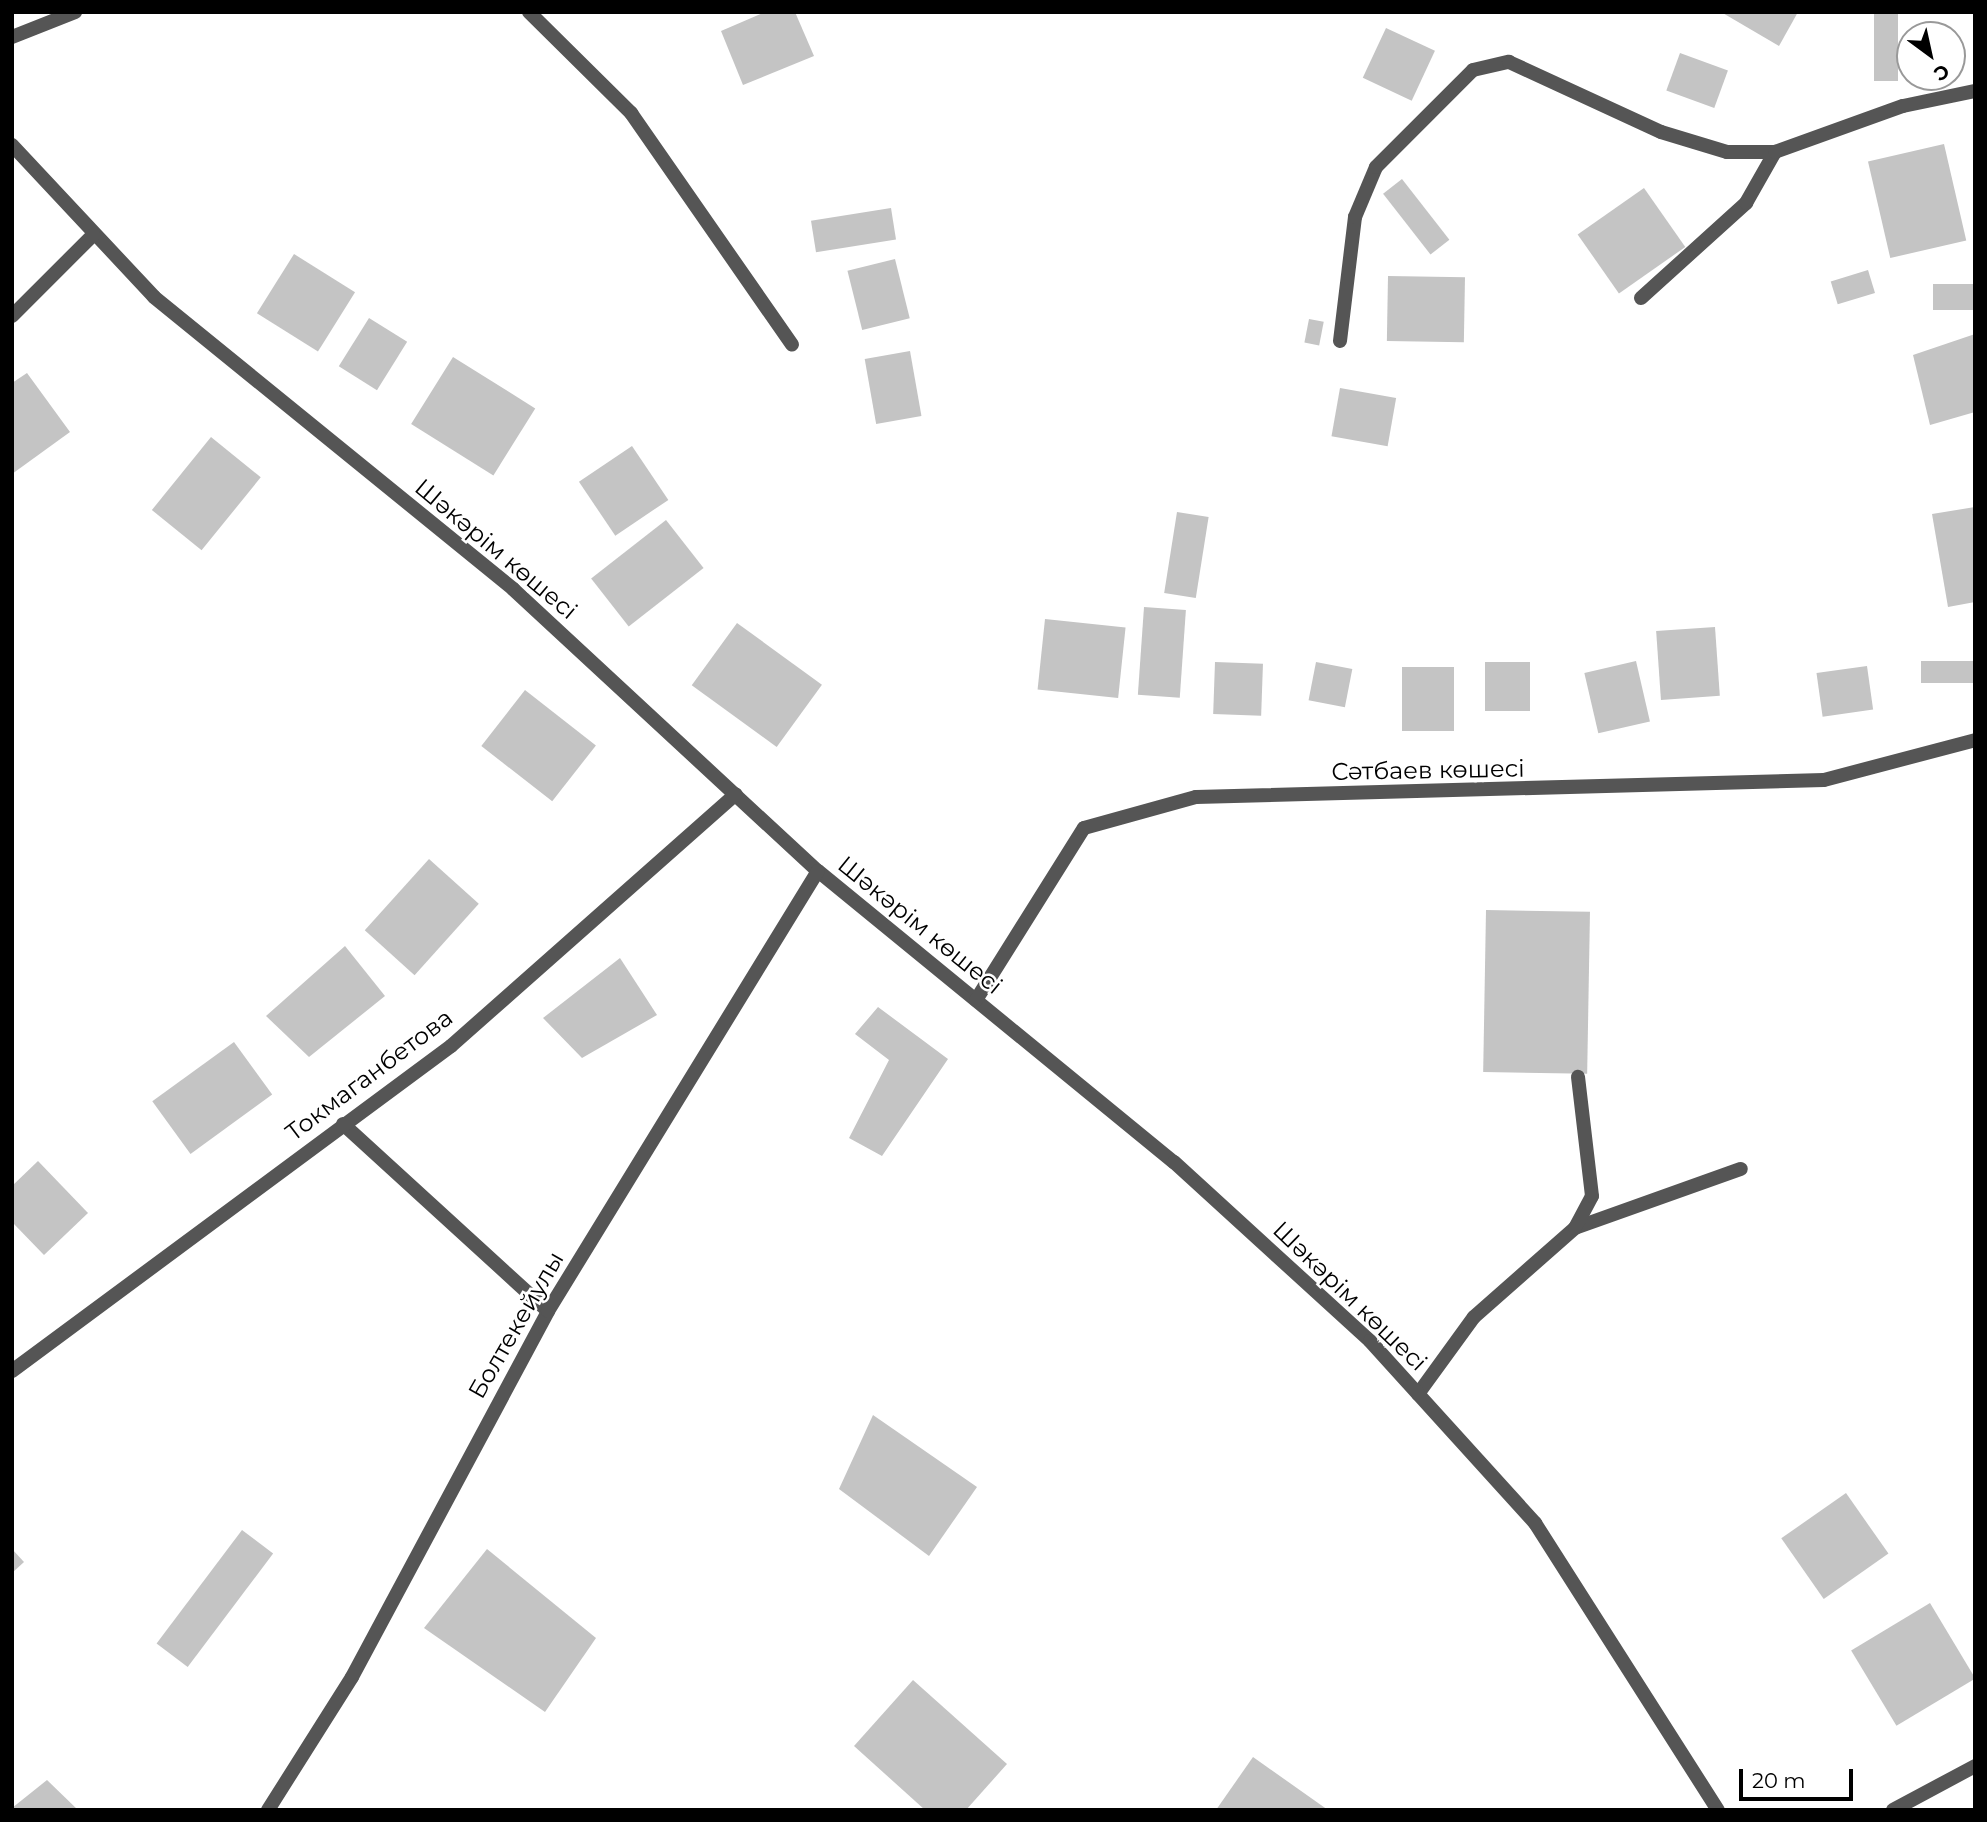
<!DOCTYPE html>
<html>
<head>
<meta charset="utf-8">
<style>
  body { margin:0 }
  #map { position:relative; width:1987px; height:1822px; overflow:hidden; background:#fff; font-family:Montserrat,sans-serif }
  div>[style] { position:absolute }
  .building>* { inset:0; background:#c4c4c4; transform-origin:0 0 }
  .service>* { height:14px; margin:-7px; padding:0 7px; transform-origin:7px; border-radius:7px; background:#555 }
  .minor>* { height:14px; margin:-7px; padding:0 7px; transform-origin:7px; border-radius:7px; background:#555 }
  span { translate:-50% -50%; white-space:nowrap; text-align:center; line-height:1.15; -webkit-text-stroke:5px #fff; paint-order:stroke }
  .street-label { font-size:24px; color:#000 }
  .frame { position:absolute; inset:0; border:14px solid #000; pointer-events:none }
  .north { position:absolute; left:1896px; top:21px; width:70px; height:70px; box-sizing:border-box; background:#fff; border:2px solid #999; border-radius:50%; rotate:147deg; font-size:19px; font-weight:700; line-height:28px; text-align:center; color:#000 }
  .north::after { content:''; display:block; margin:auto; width:24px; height:32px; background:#000; clip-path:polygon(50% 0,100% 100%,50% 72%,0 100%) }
  .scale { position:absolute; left:1739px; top:1769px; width:114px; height:32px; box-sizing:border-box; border:4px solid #000; border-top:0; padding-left:9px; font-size:21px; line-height:24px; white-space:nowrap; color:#000; -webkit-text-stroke:5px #fff; paint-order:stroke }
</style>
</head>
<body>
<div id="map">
  <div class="building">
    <div style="clip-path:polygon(765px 12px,795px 12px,814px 56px,743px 85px,721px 31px)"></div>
    <div style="clip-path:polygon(1721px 12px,1798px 12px,1779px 46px)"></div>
    <div style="left:1874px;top:12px;width:24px;height:69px"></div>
    <div style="left:1386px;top:28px;width:54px;height:55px;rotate:25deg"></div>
    <div style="left:1680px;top:53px;width:51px;height:40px;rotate:20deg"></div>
    <div style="left:1944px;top:144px;width:99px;height:78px;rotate:77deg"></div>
    <div style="left:1402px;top:179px;width:77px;height:24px;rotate:52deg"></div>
    <div style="left:1644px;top:188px;width:72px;height:81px;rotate:55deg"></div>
    <div style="left:891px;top:208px;width:32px;height:81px;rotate:81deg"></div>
    <div style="left:294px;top:254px;width:72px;height:70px;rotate:32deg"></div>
    <div style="left:895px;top:259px;width:61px;height:49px;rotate:76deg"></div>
    <div style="left:1868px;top:270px;width:24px;height:39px;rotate:73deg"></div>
    <div style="left:1388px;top:276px;width:77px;height:65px;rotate:1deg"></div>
    <div style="left:1975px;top:284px;width:26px;height:42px;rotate:90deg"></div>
    <div style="left:369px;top:318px;width:45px;height:57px;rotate:32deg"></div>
    <div style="left:1309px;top:319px;width:15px;height:24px;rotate:11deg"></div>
    <div style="clip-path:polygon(1975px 334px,1975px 412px,1930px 425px,1913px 355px)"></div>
    <div style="left:910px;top:351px;width:66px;height:46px;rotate:80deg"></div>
    <div style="left:453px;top:357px;width:97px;height:79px;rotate:32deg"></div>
    <div style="clip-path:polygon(27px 373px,70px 432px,12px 474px,12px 383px)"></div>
    <div style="left:1340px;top:388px;width:57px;height:49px;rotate:10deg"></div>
    <div style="left:211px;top:437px;width:64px;height:94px;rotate:39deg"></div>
    <div style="left:632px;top:446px;width:65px;height:64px;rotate:56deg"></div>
    <div style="clip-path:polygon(1975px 507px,1975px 602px,1948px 607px,1932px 514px)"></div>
    <div style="left:1177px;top:512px;width:32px;height:82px;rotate:9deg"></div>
    <div style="left:666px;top:520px;width:61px;height:95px;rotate:52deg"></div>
    <div style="left:1144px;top:607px;width:42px;height:88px;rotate:4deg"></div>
    <div style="left:1045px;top:619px;width:81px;height:71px;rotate:6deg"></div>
    <div style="left:737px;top:623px;width:105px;height:77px;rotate:36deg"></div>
    <div style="left:1715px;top:627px;width:69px;height:59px;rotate:86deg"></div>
    <div style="left:1636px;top:661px;width:62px;height:53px;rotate:77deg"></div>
    <div style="left:1975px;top:661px;width:22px;height:54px;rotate:90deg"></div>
    <div style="left:1215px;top:662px;width:48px;height:52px;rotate:2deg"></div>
    <div style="left:1316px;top:662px;width:37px;height:39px;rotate:11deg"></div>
    <div style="left:1530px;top:662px;width:49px;height:45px;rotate:90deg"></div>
    <div style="left:1867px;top:666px;width:44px;height:51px;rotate:82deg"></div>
    <div style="left:1402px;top:667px;width:52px;height:64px"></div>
    <div style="left:525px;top:690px;width:90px;height:71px;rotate:38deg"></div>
    <div style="left:429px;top:859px;width:67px;height:96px;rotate:42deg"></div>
    <div style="left:1486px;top:910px;width:104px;height:162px;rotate:1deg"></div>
    <div style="clip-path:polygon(345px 946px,385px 996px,309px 1057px,266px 1016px)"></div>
    <div style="clip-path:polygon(620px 958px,657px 1015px,582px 1058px,543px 1018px)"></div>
    <div style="clip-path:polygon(878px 1007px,948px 1059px,882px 1156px,849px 1138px,889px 1060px,855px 1034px)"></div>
    <div style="left:234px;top:1042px;width:65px;height:101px;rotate:54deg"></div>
    <div style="clip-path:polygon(38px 1161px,88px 1213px,44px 1255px,12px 1222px,12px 1186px)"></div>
    <div style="clip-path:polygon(873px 1415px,977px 1487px,929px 1556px,839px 1489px)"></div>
    <div style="left:1846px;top:1493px;width:74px;height:79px;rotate:55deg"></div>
    <div style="left:242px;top:1530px;width:39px;height:142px;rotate:37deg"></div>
    <div style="clip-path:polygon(12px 1549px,24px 1562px,12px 1573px)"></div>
    <div style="clip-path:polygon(487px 1549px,596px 1638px,545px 1712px,424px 1628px)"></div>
    <div style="left:1930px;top:1603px;width:88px;height:92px;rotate:59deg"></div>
    <div style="clip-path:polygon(913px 1680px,1007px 1764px,966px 1810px,925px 1810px,854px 1746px)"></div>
    <div style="clip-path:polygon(1253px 1757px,1328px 1810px,1216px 1810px)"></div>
    <div style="clip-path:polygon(47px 1780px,78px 1810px,12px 1810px,12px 1808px)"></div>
  </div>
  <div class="service">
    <div style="left:529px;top:12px;width:144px;rotate:44.7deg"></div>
    <div style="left:631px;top:113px;width:282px;rotate:55.2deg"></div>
    <div style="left:12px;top:37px;width:68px;rotate:-21.6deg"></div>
    <div style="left:1641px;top:298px;width:142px;rotate:-42.1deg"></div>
    <div style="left:1746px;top:203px;width:59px;rotate:-60.4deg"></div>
    <div style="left:1340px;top:341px;width:125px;rotate:-83.1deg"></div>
    <div style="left:1355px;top:217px;width:54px;rotate:-67.2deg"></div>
    <div style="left:1376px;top:167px;width:137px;rotate:-45deg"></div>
    <div style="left:1473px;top:70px;width:37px;rotate:-13deg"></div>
    <div style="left:1509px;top:62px;width:167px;rotate:24.7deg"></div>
    <div style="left:1661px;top:132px;width:69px;rotate:16.9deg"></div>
    <div style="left:1727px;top:152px;width:48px"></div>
    <div style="left:1775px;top:152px;width:136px;rotate:-19.8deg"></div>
    <div style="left:1903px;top:106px;width:74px;rotate:-11.8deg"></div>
    <div style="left:343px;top:1124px;width:277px;rotate:42.4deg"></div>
    <div style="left:1575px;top:1228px;width:176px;rotate:-19.6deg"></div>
    <div style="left:1418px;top:1394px;width:95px;rotate:-54deg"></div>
    <div style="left:1474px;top:1317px;width:135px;rotate:-41.4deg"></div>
    <div style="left:1575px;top:1228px;width:36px;rotate:-62deg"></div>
    <div style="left:1592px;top:1196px;width:120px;rotate:-96.7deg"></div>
  </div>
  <div class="minor">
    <div style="left:12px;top:145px;width:208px;rotate:46.9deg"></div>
    <div style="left:154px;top:297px;width:463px;rotate:39.1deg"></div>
    <div style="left:513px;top:589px;width:415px;rotate:42.8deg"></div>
    <div style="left:818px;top:871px;width:460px;rotate:39.3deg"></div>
    <div style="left:1174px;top:1162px;width:265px;rotate:42.4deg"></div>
    <div style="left:1370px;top:1341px;width:246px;rotate:47.8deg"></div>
    <div style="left:1535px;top:1523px;width:340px;rotate:57.5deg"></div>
    <div style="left:12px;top:316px;width:115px;rotate:-45deg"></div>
    <div style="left:976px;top:1000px;width:203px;rotate:-57.9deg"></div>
    <div style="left:1084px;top:828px;width:116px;rotate:-15.5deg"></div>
    <div style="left:1196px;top:797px;width:628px;rotate:-1.55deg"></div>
    <div style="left:1824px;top:780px;width:156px;rotate:-14.8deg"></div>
    <div style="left:12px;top:1371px;width:546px;rotate:-36.51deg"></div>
    <div style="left:451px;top:1046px;width:380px;rotate:-41.5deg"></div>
    <div style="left:268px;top:1810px;width:157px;rotate:-57.7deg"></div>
    <div style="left:352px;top:1677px;width:415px;rotate:-61.8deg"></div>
    <div style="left:548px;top:1311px;width:516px;rotate:-58.47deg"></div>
    <div style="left:1893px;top:1810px;width:93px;rotate:-28.2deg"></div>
  </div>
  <div class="street-label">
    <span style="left:496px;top:549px;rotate:40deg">Шәкәрім көшесі</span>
    <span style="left:1428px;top:770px;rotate:-1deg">Сәтбаев көшесі</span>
    <span style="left:920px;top:925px;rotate:39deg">Шәкәрім көшесі</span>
    <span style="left:369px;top:1075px;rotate:-37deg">Токмаганбетова</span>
    <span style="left:1350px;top:1296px;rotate:44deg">Шәкәрім көшесі</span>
    <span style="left:516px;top:1325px;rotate:-60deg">Болтекейулы</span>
  </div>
  <div class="frame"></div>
  <div class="north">С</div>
  <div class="scale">20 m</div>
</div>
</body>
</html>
